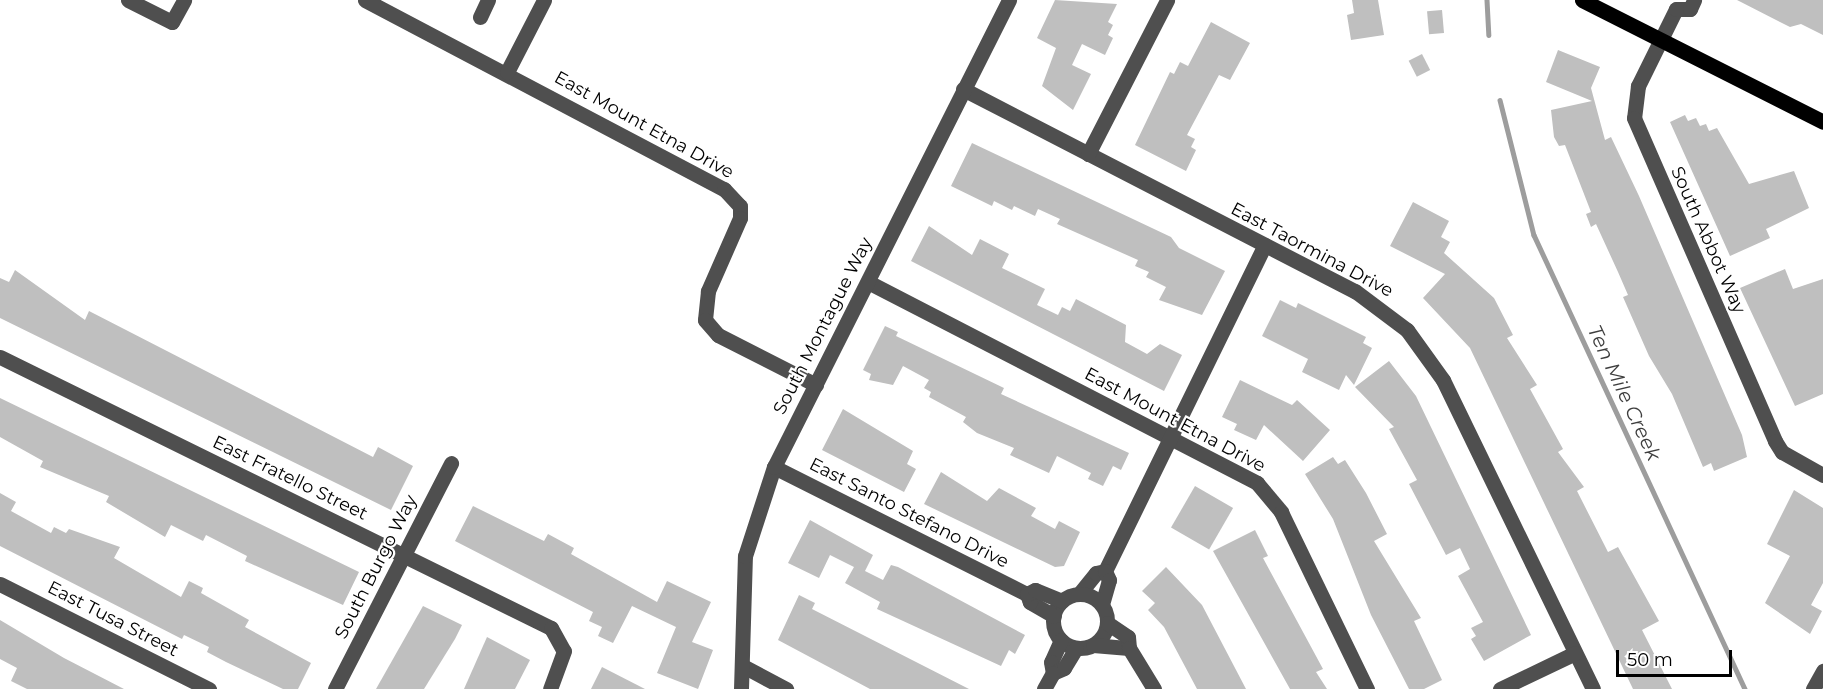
<!DOCTYPE html>
<html>
<head>
<meta charset="utf-8">
<style>
  body { margin:0 }
  #map { position:relative; width:1823px; height:689px; overflow:hidden; background:#fff; font-family:Montserrat,sans-serif }
  div>[style] { position:absolute }
  .stream>* { height:4.5px; margin:-2.25px; padding:0 2.25px; transform-origin:2.25px; border-radius:2.25px; background:#9d9d9d }
  .building>* { inset:0; background:#bfbfbf; transform-origin:0 0 }
  .minor>* { height:15px; margin:-7.5px; padding:0 7.5px; transform-origin:7.5px; border-radius:7.5px; background:#4f4f4f }
  .minor>.ring { margin:-7.5px; padding:0; box-sizing:content-box; background:none; border:15px solid #4f4f4f; border-radius:50% }
  .major>* { height:15px; margin:-7.5px; padding:0 7.5px; transform-origin:7.5px; border-radius:7.5px; background:#000 }
  span { translate:-50% -50%; white-space:nowrap; text-align:center; line-height:1.15; -webkit-text-stroke:4.5px #fff; paint-order:stroke }
  .street-label { font-size:18px; color:#000 }
  .water-label { font-size:20px; color:#3e3e3e; font-style:italic }
  .scale { position:absolute; left:1616px; top:650px; width:116px; height:27px; box-sizing:border-box; border:3px solid #000; border-top:0; padding-left:8px; font-size:18px; line-height:21px; white-space:nowrap; color:#000; -webkit-text-stroke:4px #fff; paint-order:stroke }
</style>
</head>
<body>
<div id="map">
  <div class="stream">
    <div style="left:1487px;top:0;width:35px;rotate:87deg"></div>
    <div style="left:1500px;top:100px;width:139px;rotate:75.9deg"></div>
    <div style="left:1534px;top:235px;width:501px;rotate:65.07deg"></div>
  </div>
  <div class="building">
    <div style="clip-path:polygon(1055px 0,1117px 4px,1108px 22px,1113px 25px,1108px 35px,1113px 38px,1105px 55px,1082px 44px,1072px 65px,1091px 74px,1073px 110px,1042px 86px,1056px 48px,1037px 38px)"></div>
    <div style="clip-path:polygon(1352px 0,1378px 0,1384px 35px,1351px 40px,1347px 15px,1354px 13px)"></div>
    <div style="clip-path:polygon(1737px 0,1823px 0,1823px 35px,1801px 24px,1790px 27px)"></div>
    <div style="left:1442px;top:10px;width:23px;height:15px;rotate:85deg"></div>
    <div style="clip-path:polygon(1211px 22px,1250px 43px,1230px 80px,1219px 75px,1187px 135px,1195px 139px,1191px 147px,1196px 150px,1186px 171px,1135px 145px,1170px 72px,1174px 74px,1180px 62px,1188px 66px)"></div>
    <div style="clip-path:polygon(1558px 50px,1600px 67px,1591px 88px,1605px 140px,1611px 137px,1639px 196px,1742px 435px,1747px 457px,1714px 471px,1711px 463px,1703px 467px,1672px 394px,1649px 356px,1623px 297px,1628px 295px,1618px 272px,1596px 224px,1591px 227px,1586px 214px,1591px 212px,1565px 145px,1559px 146px,1554px 137px,1551px 110px,1592px 101px,1546px 82px)"></div>
    <div style="left:1422px;top:54px;width:18px;height:15px;rotate:63deg"></div>
    <div style="clip-path:polygon(1685px 115px,1688px 121px,1696px 118px,1700px 126px,1706px 124px,1709px 131px,1717px 128px,1749px 184px,1794px 171px,1809px 208px,1766px 229px,1770px 238px,1730px 256px,1670px 122px)"></div>
    <div style="clip-path:polygon(972px 143px,1171px 237px,1179px 248px,1225px 271px,1202px 315px,1159px 300px,1166px 287px,1146px 277px,1149px 272px,1135px 266px,1138px 260px,1057px 224px,1060px 219px,1038px 209px,1035px 216px,1014px 206px,1012px 210px,994px 201px,992px 206px,951px 186px)"></div>
    <div style="clip-path:polygon(1413px 202px,1449px 221px,1441px 237px,1450px 242px,1444px 253px,1494px 298px,1513px 335px,1507px 338px,1537px 385px,1530px 389px,1563px 449px,1558px 452px,1584px 487px,1577px 491px,1608px 552px,1618px 547px,1659px 621px,1642px 630px,1672px 689px,1633px 689px,1470px 348px,1423px 298px,1445px 274px,1390px 246px)"></div>
    <div style="clip-path:polygon(929px 226px,972px 255px,980px 239px,1009px 254px,1002px 268px,1045px 289px,1037px 305px,1058px 315px,1062px 307px,1070px 311px,1076px 299px,1126px 325px,1125px 342px,1147px 354px,1160px 344px,1182px 355px,1164px 391px,911px 261px)"></div>
    <div style="clip-path:polygon(1785px 269px,1793px 289px,1823px 279px,1823px 394px,1795px 406px,1740px 288px)"></div>
    <div style="clip-path:polygon(15px 270px,85px 320px,89px 311px,373px 457px,378px 447px,413px 466px,391px 510px,0 318px,0 278px,9px 282px)"></div>
    <div style="clip-path:polygon(1280px 300px,1296px 308px,1298px 303px,1366px 337px,1363px 343px,1372px 348px,1354px 385px,1346px 375px,1339px 390px,1302px 372px,1308px 359px,1262px 336px)"></div>
    <div style="clip-path:polygon(885px 326px,898px 332px,896px 336px,1004px 388px,1001px 394px,1129px 453px,1121px 470px,1113px 466px,1103px 486px,1088px 479px,1091px 473px,1057px 456px,1049px 473px,1010px 455px,1014px 448px,977px 433px,963px 422px,966px 417px,929px 397px,931px 392px,924px 388px,929px 380px,903px 366px,893px 385px,869px 380px,871px 374px,863px 370px)"></div>
    <div style="clip-path:polygon(1389px 361px,1416px 396px,1531px 635px,1484px 661px,1471px 639px,1476px 636px,1471px 628px,1483px 622px,1458px 576px,1470px 569px,1460px 548px,1446px 555px,1409px 484px,1417px 480px,1389px 429px,1394px 427px,1355px 387px)"></div>
    <div style="clip-path:polygon(1240px 380px,1292px 405px,1297px 400px,1330px 430px,1303px 461px,1264px 425px,1256px 440px,1234px 430px,1237px 424px,1222px 417px)"></div>
    <div style="clip-path:polygon(0 398px,359px 572px,343px 605px,245px 561px,247px 556px,206px 535px,203px 541px,171px 525px,165px 537px,106px 502px,109px 496px,40px 467px,43px 461px,0 437px)"></div>
    <div style="clip-path:polygon(843px 409px,913px 451px,907px 464px,916px 469px,904px 492px,822px 450px)"></div>
    <div style="clip-path:polygon(1333px 457px,1338px 464px,1345px 460px,1366px 493px,1387px 534px,1374px 541px,1421px 618px,1414px 621px,1442px 680px,1424px 689px,1409px 689px,1371px 615px,1333px 519px,1305px 474px)"></div>
    <div style="clip-path:polygon(941px 472px,987px 501px,999px 488px,1036px 508px,1031px 516px,1055px 529px,1059px 521px,1080px 532px,1064px 566px,1055px 567px,924px 504px)"></div>
    <div style="left:1195px;top:486px;width:44px;height:48px;rotate:30deg"></div>
    <div style="clip-path:polygon(1794px 490px,1823px 508px,1823px 583px,1811px 605px,1822px 611px,1810px 634px,1765px 603px,1790px 556px,1767px 544px)"></div>
    <div style="clip-path:polygon(0 493px,16px 502px,11px 511px,51px 533px,54px 527px,66px 533px,69px 529px,120px 547px,114px 558px,181px 597px,189px 581px,203px 588px,201px 593px,249px 620px,245px 627px,311px 663px,298px 689px,283px 689px,226px 662px,207px 652px,209px 647px,184px 635px,182px 639px,0 546px)"></div>
    <div style="clip-path:polygon(473px 506px,544px 541px,548px 534px,574px 548px,571px 554px,657px 602px,667px 581px,711px 602px,692px 642px,713px 650px,698px 689px,657px 673px,676px 627px,632px 606px,613px 643px,598px 636px,602px 627px,589px 621px,593px 612px,455px 541px)"></div>
    <div style="clip-path:polygon(810px 520px,873px 555px,865px 571px,883px 580px,891px 565px,898px 567px,1025px 635px,1015px 654px,1009px 650px,1001px 666px,877px 609px,880px 602px,845px 583px,854px 567px,830px 555px,819px 578px,788px 563px)"></div>
    <div style="clip-path:polygon(1255px 530px,1268px 556px,1263px 558px,1323px 669px,1316px 672px,1327px 689px,1290px 689px,1213px 551px)"></div>
    <div style="clip-path:polygon(1166px 567px,1202px 605px,1246px 689px,1197px 689px,1164px 627px,1148px 610px,1155px 603px,1142px 591px)"></div>
    <div style="clip-path:polygon(799px 595px,815px 603px,812px 609px,969px 689px,870px 689px,778px 640px)"></div>
    <div style="clip-path:polygon(423px 606px,462px 625px,455px 639px,424px 689px,376px 689px)"></div>
    <div style="clip-path:polygon(0 620px,64px 658px,124px 689px,27px 689px,11px 681px,17px 668px,0 659px)"></div>
    <div style="clip-path:polygon(487px 637px,530px 660px,515px 689px,464px 689px)"></div>
    <div style="clip-path:polygon(602px 667px,645px 689px,591px 689px)"></div>
  </div>
  <div class="minor">
    <div style="left:128px;top:0;width:49px;rotate:26.6deg"></div>
    <div style="left:172px;top:22px;width:25px;rotate:-61deg"></div>
    <div style="left:365px;top:0;width:406px;rotate:27.8deg"></div>
    <div style="left:724px;top:189px;width:23px;rotate:47deg"></div>
    <div style="left:740px;top:206px;width:12px;rotate:90deg"></div>
    <div style="left:740px;top:218px;width:80px;rotate:113.7deg"></div>
    <div style="left:708px;top:291px;width:29px;rotate:96deg"></div>
    <div style="left:705px;top:320px;width:20px;rotate:49deg"></div>
    <div style="left:718px;top:335px;width:110px;rotate:27deg"></div>
    <div style="left:1676px;top:9px;width:86px;rotate:116.3deg"></div>
    <div style="left:1638px;top:86px;width:32px;rotate:97deg"></div>
    <div style="left:1634px;top:118px;width:352px;rotate:66.4deg"></div>
    <div style="left:1775px;top:441px;width:13px;rotate:58deg"></div>
    <div style="left:1782px;top:452px;width:47px;rotate:29.3deg"></div>
    <div style="left:1676px;top:9px;width:14px"></div>
    <div style="left:1690px;top:9px;width:10px;rotate:-66deg"></div>
    <div style="left:480px;top:17px;width:19px;rotate:-65deg"></div>
    <div style="left:507px;top:72px;width:81px;rotate:-62.8deg"></div>
    <div style="left:963px;top:89px;width:441px;rotate:27.3deg"></div>
    <div style="left:1355px;top:291px;width:65px;rotate:36.9deg"></div>
    <div style="left:1407px;top:330px;width:62px;rotate:54.2deg"></div>
    <div style="left:1443px;top:380px;width:343px;rotate:64.1deg"></div>
    <div style="left:1088px;top:154px;width:173px;rotate:-62.8deg"></div>
    <div style="left:868px;top:282px;width:438px;rotate:27.3deg"></div>
    <div style="left:1257px;top:483px;width:38px;rotate:50deg"></div>
    <div style="left:1281px;top:512px;width:197px;rotate:64.1deg"></div>
    <div style="left:0;top:357px;width:614px;rotate:26.19deg"></div>
    <div style="left:551px;top:628px;width:26px;rotate:61deg"></div>
    <div style="left:564px;top:651px;width:40px;rotate:110.2deg"></div>
    <div style="left:774px;top:467px;width:283px;rotate:26.7deg"></div>
    <div style="left:1105px;top:571px;width:363px;rotate:-63.9deg"></div>
    <div style="left:0;top:584px;width:234px;rotate:26.7deg"></div>
    <div style="left:1079px;top:594px;width:27px;rotate:-51deg"></div>
    <div style="left:1096px;top:573px;width:9px;rotate:-13deg"></div>
    <div style="left:1105px;top:571px;width:10px;rotate:66deg"></div>
    <div style="left:1109px;top:580px;width:26px;rotate:106deg"></div>
    <div class="ring" style="left:1053px;top:594px;width:39px;height:39px"></div>
    <div style="left:1054px;top:616px;width:28px;rotate:-150deg"></div>
    <div style="left:1030px;top:602px;width:9px;rotate:-111deg"></div>
    <div style="left:1027px;top:594px;width:9px;rotate:-27deg"></div>
    <div style="left:1035px;top:590px;width:29px;rotate:22deg"></div>
    <div style="left:1061px;top:640px;width:24px;rotate:114deg"></div>
    <div style="left:1051px;top:662px;width:11px;rotate:80deg"></div>
    <div style="left:1053px;top:673px;width:12px;rotate:-24deg"></div>
    <div style="left:1064px;top:668px;width:23px;rotate:-59deg"></div>
    <div style="left:1093px;top:645px;width:36px;rotate:5deg"></div>
    <div style="left:1129px;top:648px;width:11px;rotate:-95deg"></div>
    <div style="left:1128px;top:637px;width:25px;rotate:-146deg"></div>
    <div style="left:1129px;top:648px;width:48px;rotate:58.6deg"></div>
    <div style="left:743px;top:666px;width:49px;rotate:28.1deg"></div>
    <div style="left:335px;top:689px;width:254px;rotate:-62.8deg"></div>
    <div style="left:741px;top:689px;width:133px;rotate:-88.3deg"></div>
    <div style="left:745px;top:556px;width:94px;rotate:-72deg"></div>
    <div style="left:774px;top:467px;width:523px;rotate:-63.29deg"></div>
    <div style="left:1044px;top:689px;width:18px;rotate:-61deg"></div>
    <div style="left:1500px;top:689px;width:83px;rotate:-25.6deg"></div>
    <div style="left:1813px;top:689px;width:21px;rotate:-61deg"></div>
  </div>
  <div class="major">
    <div style="left:1582px;top:0;width:270px;rotate:26.8deg"></div>
  </div>
  <div class="street-label">
    <span style="left:644px;top:125px;rotate:29deg">East Mount Etna Drive</span>
    <span style="left:1708px;top:240px;rotate:66deg">South Abbot Way</span>
    <span style="left:1312px;top:250px;rotate:28deg">East Taormina Drive</span>
    <span style="left:823px;top:326px;rotate:-63deg">South Montague Way</span>
    <span style="left:1175px;top:420px;rotate:28deg">East Mount Etna Drive</span>
    <span style="left:290px;top:478px;rotate:26deg">East Fratello Street</span>
    <span style="left:909px;top:513px;rotate:27deg">East Santo Stefano Drive</span>
    <span style="left:376px;top:567px;rotate:-63deg">South Burgo Way</span>
    <span style="left:113px;top:619px;rotate:27deg">East Tusa Street</span>
  </div>
  <div class="water-label">
    <span style="left:1624px;top:393px;rotate:65deg">Ten Mile Creek</span>
  </div>
  <div class="scale">50 m</div>
</div>
</body>
</html>
